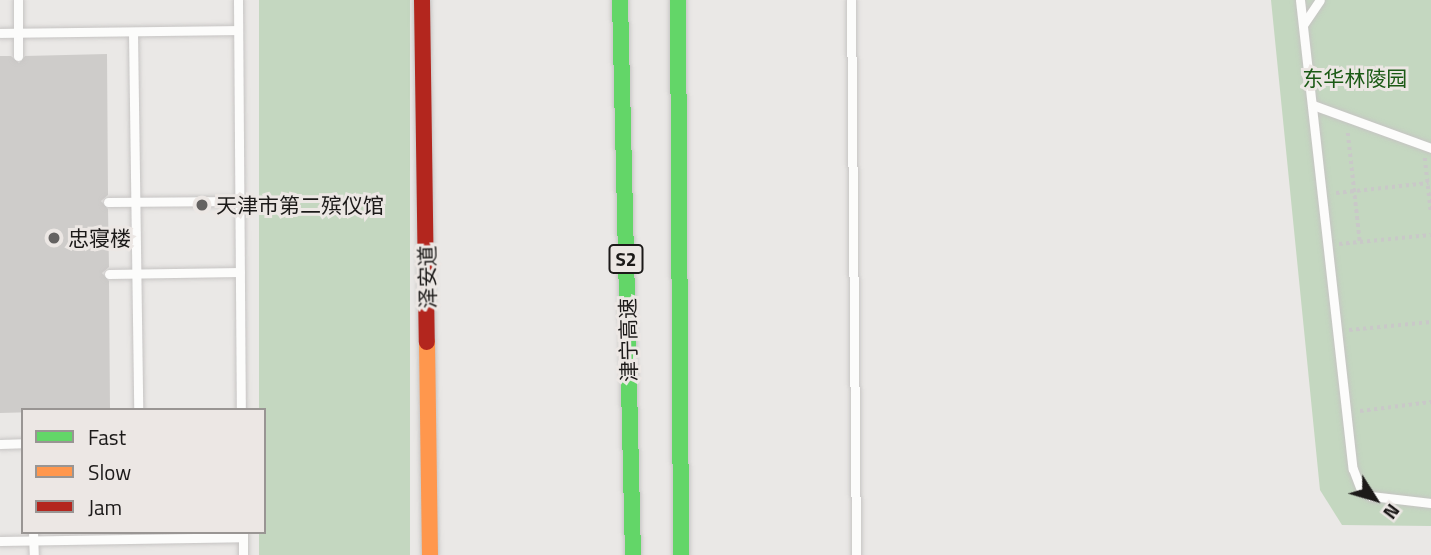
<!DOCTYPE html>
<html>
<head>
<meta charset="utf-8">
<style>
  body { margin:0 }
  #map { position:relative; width:1431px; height:555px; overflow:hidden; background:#eae8e6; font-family:"Titillium Web","Noto Sans SC",sans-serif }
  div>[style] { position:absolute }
  .green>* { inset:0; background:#c4d7c0; transform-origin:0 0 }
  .building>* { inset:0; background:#ceccca }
  .path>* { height:3.5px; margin-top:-1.75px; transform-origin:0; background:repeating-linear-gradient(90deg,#c9c8c8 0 3.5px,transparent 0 7px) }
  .roads { filter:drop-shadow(0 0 2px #c6c4c3) drop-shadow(0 0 2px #c6c4c3) }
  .lane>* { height:9px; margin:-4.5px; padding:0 4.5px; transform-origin:4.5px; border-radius:4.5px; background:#fcfcfb }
  .fast>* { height:16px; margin:-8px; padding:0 8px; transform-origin:8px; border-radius:8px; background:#63d668 }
  .slow>* { height:16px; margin:-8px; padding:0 8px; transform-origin:8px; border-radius:8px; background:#ff974d }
  .jam>* { height:16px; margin:-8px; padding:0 8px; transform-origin:8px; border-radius:8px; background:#b3261e }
  .dots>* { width:19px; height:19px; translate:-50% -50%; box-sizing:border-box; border:4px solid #ece7e4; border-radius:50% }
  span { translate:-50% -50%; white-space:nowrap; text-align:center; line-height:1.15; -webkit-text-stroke:6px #ece7e4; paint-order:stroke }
  .shield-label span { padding:2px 5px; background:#ece7e4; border:2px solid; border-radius:5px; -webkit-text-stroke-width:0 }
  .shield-label { font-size:19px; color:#1c1a19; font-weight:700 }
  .park-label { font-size:21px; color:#1b5a15 }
  .poi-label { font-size:21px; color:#1c1a19 }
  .left { translate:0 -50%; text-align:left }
  .street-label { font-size:21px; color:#1c1a19 }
  .legend { position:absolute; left:21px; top:408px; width:245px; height:126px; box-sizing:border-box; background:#ece7e4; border:2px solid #999593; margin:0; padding:9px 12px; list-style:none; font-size:21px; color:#1c1a19 }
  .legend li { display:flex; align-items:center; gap:14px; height:35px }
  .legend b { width:35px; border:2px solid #999593 }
  .north { position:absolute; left:1340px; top:464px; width:70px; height:70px; -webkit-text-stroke:5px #ece7e4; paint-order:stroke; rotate:127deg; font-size:19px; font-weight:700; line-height:28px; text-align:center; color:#1c1a19 }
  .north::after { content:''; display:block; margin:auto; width:24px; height:32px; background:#1c1a19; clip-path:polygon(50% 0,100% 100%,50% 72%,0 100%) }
</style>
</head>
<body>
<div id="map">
  <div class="green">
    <div style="left:259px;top:0;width:151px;height:555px"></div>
    <div style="clip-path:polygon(1271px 0,1431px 0,1431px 526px,1342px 525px,1320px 490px)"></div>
  </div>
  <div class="building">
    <div style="clip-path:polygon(107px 54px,108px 195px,101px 201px,108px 209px,109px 267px,102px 273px,109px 281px,110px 410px,0 413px,0 56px,11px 56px,19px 63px,25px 56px)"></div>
  </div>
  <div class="path">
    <div style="left:1348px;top:133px;width:110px;rotate:83.7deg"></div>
    <div style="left:1425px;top:158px;width:54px;rotate:83.7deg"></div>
    <div style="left:1336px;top:193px;width:93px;rotate:-6.2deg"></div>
    <div style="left:1339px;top:244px;width:92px;rotate:-5.6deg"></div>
    <div style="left:1349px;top:330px;width:82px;rotate:-5.6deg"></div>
    <div style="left:1360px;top:411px;width:72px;rotate:-7.2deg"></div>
  </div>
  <div class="roads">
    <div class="lane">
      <div style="left:18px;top:0;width:56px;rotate:90deg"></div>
      <div style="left:238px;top:0;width:410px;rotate:89.6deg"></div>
      <div style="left:851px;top:0;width:555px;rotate:89.48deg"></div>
      <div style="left:1300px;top:0;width:472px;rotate:83.6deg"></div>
      <div style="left:1353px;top:469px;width:22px;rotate:69deg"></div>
      <div style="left:1361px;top:490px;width:12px;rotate:31deg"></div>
      <div style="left:1371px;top:496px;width:60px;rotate:6.7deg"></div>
      <div style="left:1303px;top:25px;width:30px;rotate:-56deg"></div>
      <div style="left:133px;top:32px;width:378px;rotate:89.2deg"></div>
      <div style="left:0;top:33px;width:238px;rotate:-0.7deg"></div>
      <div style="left:1313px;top:105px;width:126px;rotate:20deg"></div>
      <div style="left:108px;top:202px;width:131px;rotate:-0.4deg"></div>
      <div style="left:109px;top:274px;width:131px;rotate:-0.9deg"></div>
      <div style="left:0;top:444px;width:23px;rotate:-2deg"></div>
      <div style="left:33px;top:532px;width:23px;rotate:88deg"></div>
      <div style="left:0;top:541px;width:243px;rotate:-0.9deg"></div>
      <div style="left:243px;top:555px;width:23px;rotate:-90deg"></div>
    </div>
    <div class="fast">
      <div style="left:620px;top:0;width:555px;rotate:88.66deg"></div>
      <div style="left:678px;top:0;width:555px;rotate:89.69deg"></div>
    </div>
    <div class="slow">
      <div style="left:427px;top:342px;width:213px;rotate:89.2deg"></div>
    </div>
    <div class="jam">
      <div style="left:422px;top:0;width:342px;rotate:89.2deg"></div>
    </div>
  </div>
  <div class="dots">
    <div style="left:202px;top:205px;background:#646261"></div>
    <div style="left:54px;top:238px;background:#646261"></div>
  </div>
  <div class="shield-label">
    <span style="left:626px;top:259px">S2</span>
  </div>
  <div class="park-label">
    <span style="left:1355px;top:78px">东华林陵园</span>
  </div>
  <div class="poi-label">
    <span class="left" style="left:216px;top:205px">天津市第二殡仪馆</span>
    <span class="left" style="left:68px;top:238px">忠寝楼</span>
  </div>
  <div class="street-label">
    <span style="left:427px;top:277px;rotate:-91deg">泽安道</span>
    <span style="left:628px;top:340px;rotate:-91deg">津宁高速</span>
  </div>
  <ul class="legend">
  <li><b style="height:9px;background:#63d668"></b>Fast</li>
  <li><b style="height:9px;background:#ff974d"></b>Slow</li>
  <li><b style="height:9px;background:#b3261e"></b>Jam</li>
  </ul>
  <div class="north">N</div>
</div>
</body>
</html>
